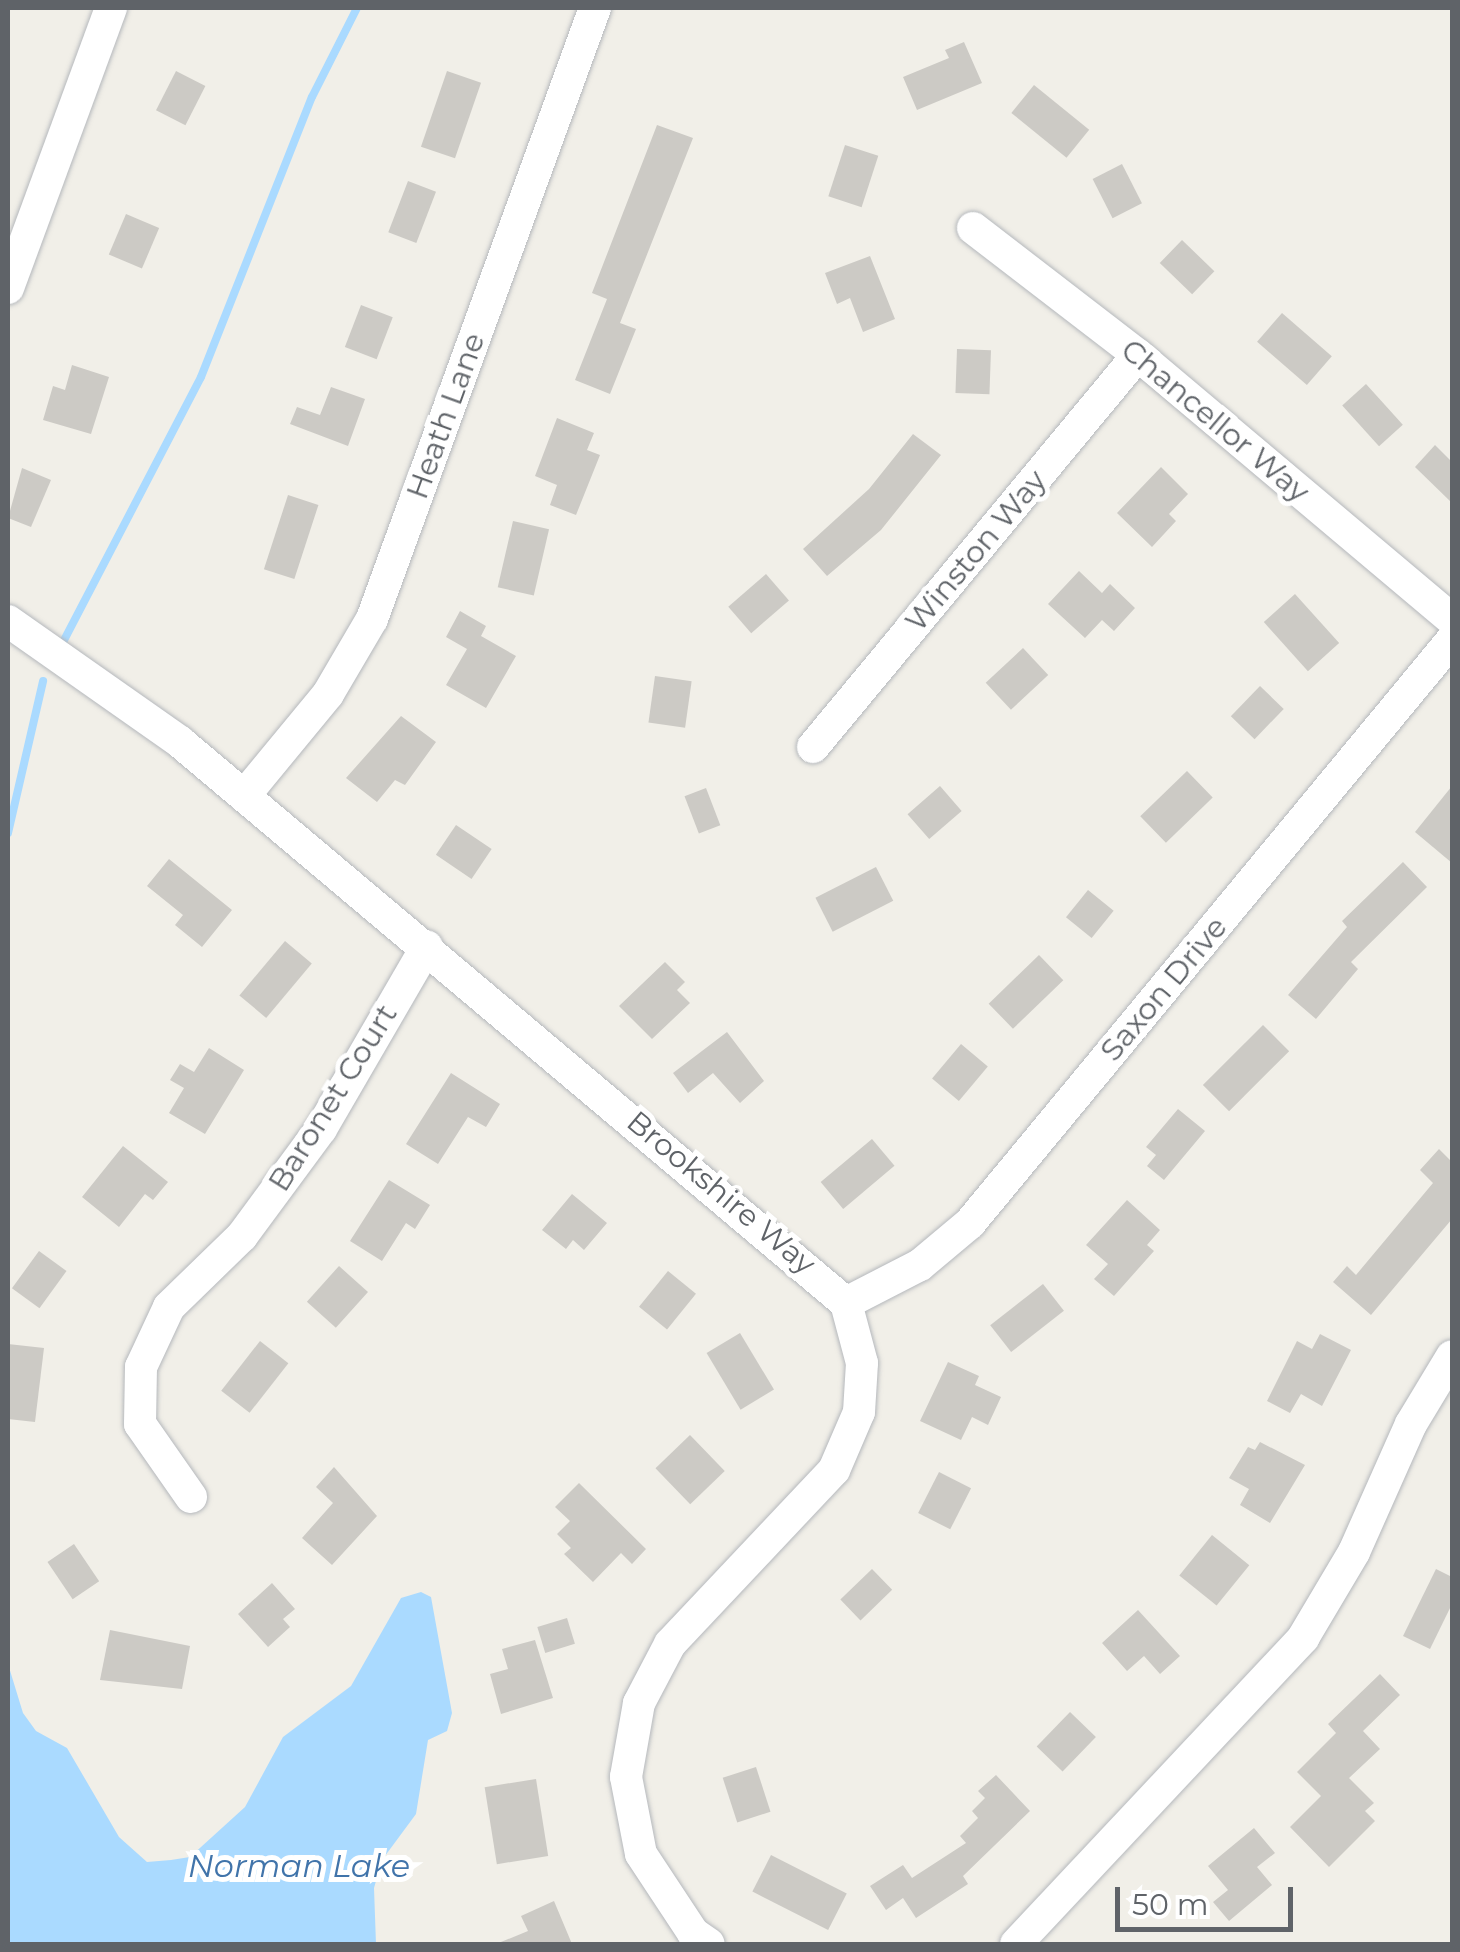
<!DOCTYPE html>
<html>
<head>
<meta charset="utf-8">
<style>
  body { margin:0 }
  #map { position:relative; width:1460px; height:1952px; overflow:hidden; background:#f1efe8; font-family:Montserrat,sans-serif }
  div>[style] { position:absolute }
  .water>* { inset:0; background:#aadaff }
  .stream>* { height:8px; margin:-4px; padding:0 4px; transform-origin:4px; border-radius:4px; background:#aadaff }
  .building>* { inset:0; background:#cccac5; transform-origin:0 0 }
  .roads { filter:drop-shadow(0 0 2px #b5b8bc) drop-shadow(0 0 2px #b5b8bc) }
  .minor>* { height:32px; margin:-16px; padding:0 16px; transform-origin:16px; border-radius:16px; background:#fff }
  span { translate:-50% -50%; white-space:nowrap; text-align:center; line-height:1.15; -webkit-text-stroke:10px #fff; paint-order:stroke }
  .street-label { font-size:30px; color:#5f6368 }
  .water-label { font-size:32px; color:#4174aa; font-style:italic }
  .frame { position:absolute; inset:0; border:10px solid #5f6368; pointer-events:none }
  .scale { position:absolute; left:1115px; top:1887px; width:178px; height:45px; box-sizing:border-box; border:5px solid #5f6368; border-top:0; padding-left:12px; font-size:30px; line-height:35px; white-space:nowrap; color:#5f6368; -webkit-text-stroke:8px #fff; paint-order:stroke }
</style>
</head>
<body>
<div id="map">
  <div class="water">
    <div style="clip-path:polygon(421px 1592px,431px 1597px,452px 1713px,447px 1731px,428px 1740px,416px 1814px,382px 1860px,374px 1888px,376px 1944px,8px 1944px,8px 1664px,23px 1713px,36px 1731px,67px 1748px,119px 1837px,147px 1862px,171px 1860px,190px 1857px,245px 1807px,283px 1737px,351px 1686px,401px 1598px)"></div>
  </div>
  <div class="stream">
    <div style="left:61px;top:646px;width:303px;rotate:-62.5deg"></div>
    <div style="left:201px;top:377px;width:301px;rotate:-68.4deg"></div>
    <div style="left:312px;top:97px;width:100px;rotate:-63.2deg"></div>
    <div style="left:8px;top:833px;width:156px;rotate:-77deg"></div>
  </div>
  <div class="building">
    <div style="clip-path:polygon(964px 42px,982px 83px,917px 110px,903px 77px,949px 58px,945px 50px)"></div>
    <div style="left:176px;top:71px;width:33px;height:44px;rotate:27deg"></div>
    <div style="left:447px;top:71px;width:36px;height:80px;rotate:19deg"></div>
    <div style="left:1034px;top:85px;width:71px;height:36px;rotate:39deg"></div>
    <div style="clip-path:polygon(657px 125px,693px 138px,620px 323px,636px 329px,610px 394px,575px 380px,607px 299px,592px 293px)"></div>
    <div style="left:845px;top:145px;width:35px;height:54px;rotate:18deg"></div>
    <div style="left:1122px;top:164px;width:44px;height:33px;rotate:63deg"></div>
    <div style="left:408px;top:181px;width:30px;height:55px;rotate:21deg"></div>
    <div style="left:126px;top:214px;width:36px;height:44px;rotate:23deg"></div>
    <div style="left:1182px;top:240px;width:45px;height:32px;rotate:44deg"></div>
    <div style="clip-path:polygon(870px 256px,895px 319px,863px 332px,850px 298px,837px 304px,825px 273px)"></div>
    <div style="left:361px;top:305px;width:34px;height:45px;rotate:21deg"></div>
    <div style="left:1282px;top:313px;width:66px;height:38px;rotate:41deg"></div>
    <div style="left:957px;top:349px;width:34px;height:44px;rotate:2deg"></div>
    <div style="clip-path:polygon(72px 365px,109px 377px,91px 434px,43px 420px,53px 386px,65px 390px)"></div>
    <div style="left:1366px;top:384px;width:55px;height:32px;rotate:48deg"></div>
    <div style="clip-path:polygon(331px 387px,365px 399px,348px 446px,290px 424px,297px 407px,320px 415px)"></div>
    <div style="clip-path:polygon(557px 418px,594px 433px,587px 450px,600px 455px,576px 515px,550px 505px,557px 485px,535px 476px)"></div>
    <div style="clip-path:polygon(913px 434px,941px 455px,881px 530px,827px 576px,803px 549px,869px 489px)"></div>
    <div style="clip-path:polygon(1435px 445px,1452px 462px,1452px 503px,1415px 467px)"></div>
    <div style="clip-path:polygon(1161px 467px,1188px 494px,1169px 514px,1176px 521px,1152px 547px,1117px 513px)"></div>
    <div style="clip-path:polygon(22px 468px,51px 480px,31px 527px,8px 518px)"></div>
    <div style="left:288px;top:495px;width:32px;height:78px;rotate:18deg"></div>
    <div style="left:513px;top:521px;width:37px;height:68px;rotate:13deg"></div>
    <div style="clip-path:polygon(1079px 571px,1102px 593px,1110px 584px,1135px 608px,1114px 631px,1102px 620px,1085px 638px,1048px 604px)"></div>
    <div style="left:766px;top:574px;width:35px;height:50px;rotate:49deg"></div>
    <div style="left:1295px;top:594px;width:66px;height:42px;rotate:48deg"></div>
    <div style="clip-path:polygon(460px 611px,486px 626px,481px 636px,516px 656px,486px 708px,446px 685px,467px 649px,446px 637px)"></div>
    <div style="left:1023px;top:648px;width:37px;height:51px;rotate:47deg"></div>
    <div style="left:655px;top:676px;width:37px;height:47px;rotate:8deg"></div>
    <div style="left:1260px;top:686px;width:33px;height:42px;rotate:44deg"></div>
    <div style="clip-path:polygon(401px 716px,436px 742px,405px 785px,395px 780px,377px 802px,346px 778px)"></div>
    <div style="left:1187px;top:771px;width:37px;height:65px;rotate:46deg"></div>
    <div style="left:940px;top:786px;width:33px;height:43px;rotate:49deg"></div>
    <div style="clip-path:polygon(1452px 786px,1452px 863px,1415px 832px)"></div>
    <div style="left:706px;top:788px;width:40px;height:23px;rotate:69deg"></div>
    <div style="left:456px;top:825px;width:43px;height:36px;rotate:34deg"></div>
    <div style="clip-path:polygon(169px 859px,232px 910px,202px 947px,175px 925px,183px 915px,147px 886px)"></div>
    <div style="clip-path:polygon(1403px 862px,1427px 887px,1351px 962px,1358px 969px,1316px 1019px,1288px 995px,1347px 927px,1342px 921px)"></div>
    <div style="left:876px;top:867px;width:38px;height:68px;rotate:63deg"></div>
    <div style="left:1088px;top:890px;width:33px;height:35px;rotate:39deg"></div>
    <div style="left:285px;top:941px;width:35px;height:71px;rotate:40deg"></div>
    <div style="left:1039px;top:955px;width:35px;height:70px;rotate:46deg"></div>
    <div style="clip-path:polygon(665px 962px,685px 982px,677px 990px,690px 1003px,652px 1039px,619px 1006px)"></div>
    <div style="left:1263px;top:1025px;width:37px;height:85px;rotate:45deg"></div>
    <div style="clip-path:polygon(727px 1032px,764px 1081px,740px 1103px,713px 1073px,688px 1093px,673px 1073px)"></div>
    <div style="left:961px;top:1044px;width:35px;height:45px;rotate:40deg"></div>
    <div style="clip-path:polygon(209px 1048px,244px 1070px,205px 1134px,169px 1113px,184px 1088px,170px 1080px,180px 1064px,194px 1072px)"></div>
    <div style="clip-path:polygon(451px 1073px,500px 1104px,486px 1127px,468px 1117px,438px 1164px,406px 1144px)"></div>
    <div style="clip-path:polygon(1178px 1109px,1205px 1131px,1164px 1180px,1147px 1166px,1156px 1155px,1146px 1147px)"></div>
    <div style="left:872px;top:1139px;width:35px;height:67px;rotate:50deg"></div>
    <div style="clip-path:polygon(123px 1146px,168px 1182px,153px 1200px,145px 1194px,119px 1227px,82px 1197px)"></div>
    <div style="clip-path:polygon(1439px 1149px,1452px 1162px,1452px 1219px,1371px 1315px,1333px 1282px,1347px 1266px,1356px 1275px,1433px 1183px,1420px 1170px)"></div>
    <div style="clip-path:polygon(389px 1180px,430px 1205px,415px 1229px,406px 1223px,382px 1261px,350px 1241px)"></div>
    <div style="clip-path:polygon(572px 1194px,607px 1223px,584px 1250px,573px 1240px,566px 1249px,542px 1230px)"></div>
    <div style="clip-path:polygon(1127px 1200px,1160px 1230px,1147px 1245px,1154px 1251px,1114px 1296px,1094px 1279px,1108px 1264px,1086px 1245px)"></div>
    <div style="left:39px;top:1251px;width:34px;height:46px;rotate:36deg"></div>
    <div style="left:339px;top:1266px;width:39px;height:48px;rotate:42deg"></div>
    <div style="left:668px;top:1271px;width:36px;height:46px;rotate:39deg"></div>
    <div style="left:1043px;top:1284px;width:34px;height:67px;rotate:52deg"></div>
    <div style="left:740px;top:1333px;width:66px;height:39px;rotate:59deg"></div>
    <div style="clip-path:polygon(1320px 1334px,1351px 1350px,1322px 1406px,1301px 1394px,1290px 1413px,1267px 1401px,1297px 1341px,1312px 1349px)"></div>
    <div style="left:260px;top:1341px;width:36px;height:63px;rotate:38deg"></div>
    <div style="clip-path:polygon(8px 1344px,44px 1348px,35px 1422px,8px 1419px)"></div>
    <div style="clip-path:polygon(948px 1362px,979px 1376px,975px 1385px,1001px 1397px,988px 1425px,972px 1417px,961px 1440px,920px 1421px)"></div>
    <div style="left:690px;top:1435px;width:50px;height:48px;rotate:46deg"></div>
    <div style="clip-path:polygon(1260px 1442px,1305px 1465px,1270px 1523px,1240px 1505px,1249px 1489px,1229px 1478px,1248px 1447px,1255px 1450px)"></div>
    <div style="clip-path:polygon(334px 1467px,377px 1516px,332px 1565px,302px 1538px,333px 1503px,316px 1487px)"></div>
    <div style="left:939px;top:1472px;width:36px;height:46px;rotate:27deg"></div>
    <div style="clip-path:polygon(579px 1483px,646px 1549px,632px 1564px,621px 1553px,593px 1582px,564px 1554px,571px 1548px,557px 1534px,570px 1521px,555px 1507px)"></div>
    <div style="left:1212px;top:1535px;width:48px;height:52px;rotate:39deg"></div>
    <div style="left:74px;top:1544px;width:45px;height:32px;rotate:56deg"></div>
    <div style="left:872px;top:1569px;width:29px;height:44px;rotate:46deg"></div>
    <div style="clip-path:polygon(1436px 1569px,1452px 1577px,1452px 1604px,1430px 1649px,1403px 1636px)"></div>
    <div style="clip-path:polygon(272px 1583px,295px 1609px,283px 1619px,290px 1627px,268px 1647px,238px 1614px)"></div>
    <div style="clip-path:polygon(1138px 1610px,1180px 1656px,1160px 1674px,1144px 1656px,1127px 1671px,1102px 1643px)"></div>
    <div style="left:567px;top:1618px;width:27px;height:31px;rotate:73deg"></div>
    <div style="clip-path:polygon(110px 1630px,190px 1646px,182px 1689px,100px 1680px)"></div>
    <div style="clip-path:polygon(535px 1640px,553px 1698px,501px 1714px,490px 1674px,508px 1669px,502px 1649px)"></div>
    <div style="clip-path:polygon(1380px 1674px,1400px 1695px,1363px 1731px,1380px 1749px,1349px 1778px,1374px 1803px,1365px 1811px,1375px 1821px,1329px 1867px,1290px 1827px,1321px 1796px,1297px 1772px,1336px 1733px,1328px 1724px)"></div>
    <div style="left:1070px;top:1712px;width:36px;height:48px;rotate:44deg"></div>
    <div style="left:756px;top:1767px;width:47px;height:35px;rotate:72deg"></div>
    <div style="clip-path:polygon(996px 1775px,1030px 1811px,963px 1876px,968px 1884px,916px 1918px,903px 1898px,886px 1910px,870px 1886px,903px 1865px,912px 1878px,966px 1843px,960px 1836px,978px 1818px,972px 1811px,985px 1798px,978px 1791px)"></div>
    <div style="left:536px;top:1779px;width:78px;height:52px;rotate:81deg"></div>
    <div style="clip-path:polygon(1254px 1828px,1275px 1853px,1257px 1867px,1272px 1885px,1229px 1921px,1213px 1902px,1228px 1890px,1208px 1866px)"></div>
    <div style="left:771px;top:1855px;width:85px;height:41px;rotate:27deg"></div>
    <div style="clip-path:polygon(554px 1901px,572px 1944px,496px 1944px,528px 1931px,521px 1916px)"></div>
  </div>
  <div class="roads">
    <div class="minor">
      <div style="left:973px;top:228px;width:208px;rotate:37.6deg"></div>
      <div style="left:1138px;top:355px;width:410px;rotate:40.1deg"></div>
      <div style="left:8px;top:288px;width:298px;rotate:-69.8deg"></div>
      <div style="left:8px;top:621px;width:210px;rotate:35.1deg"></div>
      <div style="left:180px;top:742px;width:871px;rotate:40.11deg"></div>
      <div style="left:846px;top:1303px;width:62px;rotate:75.1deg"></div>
      <div style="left:862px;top:1363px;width:49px;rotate:93.5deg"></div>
      <div style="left:859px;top:1412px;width:63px;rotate:113.3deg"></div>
      <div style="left:834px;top:1470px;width:239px;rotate:133.3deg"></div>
      <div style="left:670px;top:1644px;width:67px;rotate:117.7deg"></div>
      <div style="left:639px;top:1703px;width:75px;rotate:100deg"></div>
      <div style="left:626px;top:1777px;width:78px;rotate:79deg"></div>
      <div style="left:641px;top:1854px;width:95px;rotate:56.6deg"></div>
      <div style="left:693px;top:1933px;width:19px;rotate:35deg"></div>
      <div style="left:813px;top:747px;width:509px;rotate:-50.34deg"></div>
      <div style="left:244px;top:796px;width:132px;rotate:-50.5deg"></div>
      <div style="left:328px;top:694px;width:87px;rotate:-59.6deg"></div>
      <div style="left:372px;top:619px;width:650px;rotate:-69.95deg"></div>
      <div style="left:846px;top:1303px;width:83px;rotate:-27.2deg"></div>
      <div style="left:920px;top:1265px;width:65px;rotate:-40deg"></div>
      <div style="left:970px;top:1223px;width:756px;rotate:-50.42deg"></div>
      <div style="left:191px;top:1497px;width:89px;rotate:-124.9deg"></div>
      <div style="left:140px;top:1424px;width:57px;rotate:-89deg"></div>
      <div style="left:141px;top:1367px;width:66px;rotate:-65deg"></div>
      <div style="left:169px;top:1307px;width:102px;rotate:-44.2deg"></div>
      <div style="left:242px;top:1236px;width:133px;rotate:-53.6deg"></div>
      <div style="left:321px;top:1129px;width:211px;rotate:-59.9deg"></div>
      <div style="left:1016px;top:1944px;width:420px;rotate:-46.8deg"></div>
      <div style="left:1303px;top:1638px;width:100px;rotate:-59.3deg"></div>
      <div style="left:1354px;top:1552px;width:140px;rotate:-66deg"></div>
      <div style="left:1411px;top:1424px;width:79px;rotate:-58.9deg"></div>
    </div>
  </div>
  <div class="street-label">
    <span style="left:446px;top:416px;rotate:-70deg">Heath Lane</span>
    <span style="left:1215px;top:421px;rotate:40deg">Chancellor Way</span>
    <span style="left:976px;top:551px;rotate:-50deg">Winston Way</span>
    <span style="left:1164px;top:989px;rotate:-50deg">Saxon Drive</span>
    <span style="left:333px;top:1098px;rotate:-58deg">Baronet Court</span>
    <span style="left:721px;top:1193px;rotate:40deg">Brookshire Way</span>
  </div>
  <div class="water-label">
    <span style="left:299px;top:1866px">Norman Lake</span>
  </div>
  <div class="frame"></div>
  <div class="scale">50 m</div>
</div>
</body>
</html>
